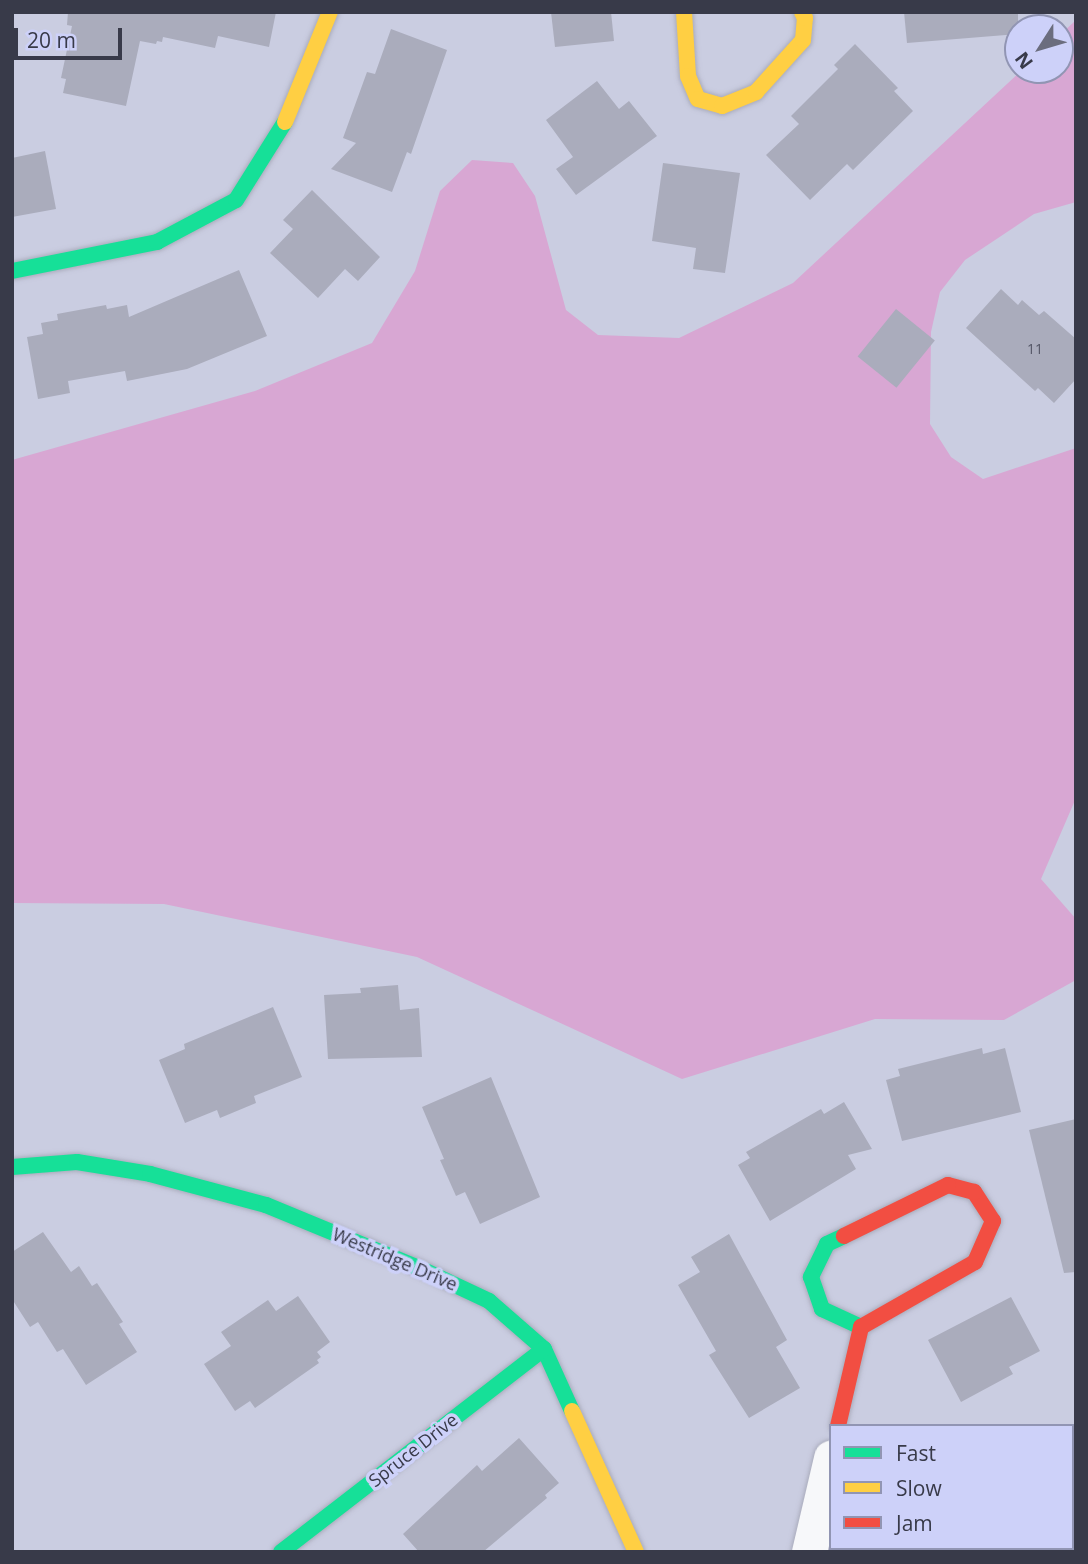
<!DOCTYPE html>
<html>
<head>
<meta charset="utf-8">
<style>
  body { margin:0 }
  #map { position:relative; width:1088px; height:1564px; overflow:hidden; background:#cacde1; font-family:"Open Sans",sans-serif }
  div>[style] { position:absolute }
  .green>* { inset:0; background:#d8a7d3 }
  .building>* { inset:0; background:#aaacbc; transform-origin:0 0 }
  .roads { filter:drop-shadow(0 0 2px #aaacbc) drop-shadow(0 0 2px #aaacbc) }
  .street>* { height:35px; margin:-17.5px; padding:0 17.5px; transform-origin:17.5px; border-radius:17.5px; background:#f7f8fa }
  .fast>* { height:16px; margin:-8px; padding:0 8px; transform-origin:8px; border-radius:8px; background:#16e098 }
  .slow>* { height:16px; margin:-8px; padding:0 8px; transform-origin:8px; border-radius:8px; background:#ffcf43 }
  .jam>* { height:16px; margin:-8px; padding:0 8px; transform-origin:8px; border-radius:8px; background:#f24e42 }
  span { translate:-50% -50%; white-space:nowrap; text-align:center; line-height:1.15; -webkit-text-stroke:7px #cdd1f9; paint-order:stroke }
  .number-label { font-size:14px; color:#545666 }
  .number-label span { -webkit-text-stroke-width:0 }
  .street-label { font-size:18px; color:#383a49 }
  .frame { position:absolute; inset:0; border:14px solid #383a49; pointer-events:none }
  .legend { position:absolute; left:829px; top:1424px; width:245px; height:126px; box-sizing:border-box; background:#cdd1f9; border:2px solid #9195b3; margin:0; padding:9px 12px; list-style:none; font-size:21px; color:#383a49 }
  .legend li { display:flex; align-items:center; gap:14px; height:35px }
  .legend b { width:35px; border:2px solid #9195b3 }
  .north { position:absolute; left:1004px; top:14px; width:70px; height:70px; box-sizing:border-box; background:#cdd1f9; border:2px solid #9195b3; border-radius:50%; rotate:233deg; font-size:19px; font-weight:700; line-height:28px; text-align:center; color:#383a49 }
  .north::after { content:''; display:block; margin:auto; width:24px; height:32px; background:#6b6d7e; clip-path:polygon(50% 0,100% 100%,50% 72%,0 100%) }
  .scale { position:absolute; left:14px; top:28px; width:108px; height:32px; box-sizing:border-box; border:4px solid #383a49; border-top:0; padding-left:9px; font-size:21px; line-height:24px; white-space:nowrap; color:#383a49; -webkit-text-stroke:5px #cdd1f9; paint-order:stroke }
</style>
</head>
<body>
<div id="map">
  <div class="green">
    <div style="clip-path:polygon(1076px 20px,1076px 202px,1034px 214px,965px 260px,940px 292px,931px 332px,930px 424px,951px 457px,983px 479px,1076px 448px,1076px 798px,1041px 879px,1076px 919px,1076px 980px,1004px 1020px,875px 1019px,682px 1079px,417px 957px,164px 904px,12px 903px,12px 460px,255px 391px,372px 343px,415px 271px,440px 191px,472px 160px,513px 163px,535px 196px,566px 310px,598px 335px,679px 338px,793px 283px,1022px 70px,1060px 70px,1060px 35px)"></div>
  </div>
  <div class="building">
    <div style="clip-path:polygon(68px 12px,276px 12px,269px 47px,218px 36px,215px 48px,163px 37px,162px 42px,157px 41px,156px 44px,140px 41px,126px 106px,63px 93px,66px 79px,61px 78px,72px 26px,67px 25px)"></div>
    <div style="clip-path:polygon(551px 12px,611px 12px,614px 41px,555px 47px)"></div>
    <div style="clip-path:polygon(904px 12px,1018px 12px,1018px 34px,907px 43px)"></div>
    <div style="clip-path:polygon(391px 29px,447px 50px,411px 154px,407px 152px,392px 192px,331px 169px,356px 143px,343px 138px,367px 72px,375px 74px)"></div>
    <div style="clip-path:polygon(855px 44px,898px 88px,894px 91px,913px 111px,853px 170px,847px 164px,810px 200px,766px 155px,799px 124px,791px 116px,838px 69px,834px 65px)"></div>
    <div style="clip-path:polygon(597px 81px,619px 109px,629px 101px,657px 136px,576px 195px,556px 169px,573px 157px,546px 120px)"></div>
    <div style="clip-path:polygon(45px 151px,56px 209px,12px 217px,12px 158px)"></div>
    <div style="clip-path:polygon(663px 163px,740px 173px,725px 273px,693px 269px,696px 248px,652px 241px)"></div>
    <div style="clip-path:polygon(312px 190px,380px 257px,358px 281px,345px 269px,318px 298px,270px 253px,293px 229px,283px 220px)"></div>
    <div style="clip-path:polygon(239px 270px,267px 336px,187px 369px,127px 381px,125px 371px,68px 381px,70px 393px,38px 399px,27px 337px,43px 334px,41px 323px,58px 320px,57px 314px,106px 305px,107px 309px,127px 305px,129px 317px)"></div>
    <div style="clip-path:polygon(1001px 289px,1018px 305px,1022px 300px,1039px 315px,1044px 311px,1076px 339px,1076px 379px,1054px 403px,1038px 388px,1035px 391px,966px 328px)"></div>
    <div style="left:896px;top:309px;width:50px;height:61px;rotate:39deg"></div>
    <div style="clip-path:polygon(398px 985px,400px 1010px,419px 1008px,422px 1057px,328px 1059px,324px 995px,361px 993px,360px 988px)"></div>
    <div style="clip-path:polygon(273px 1007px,302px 1077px,254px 1096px,256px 1103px,220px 1118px,217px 1110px,185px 1123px,159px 1060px,185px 1049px,184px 1044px)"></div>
    <div style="clip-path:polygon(982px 1048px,983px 1054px,1005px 1048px,1021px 1112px,902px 1141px,886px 1080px,900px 1076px,898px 1069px)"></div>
    <div style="clip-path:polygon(491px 1077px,540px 1197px,480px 1224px,465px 1192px,456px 1196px,440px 1160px,444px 1159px,422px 1107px)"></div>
    <div style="clip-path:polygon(844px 1102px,872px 1149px,848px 1155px,856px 1169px,770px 1221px,738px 1165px,750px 1158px,746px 1152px,821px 1109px,824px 1114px)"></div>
    <div style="clip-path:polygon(1076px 1119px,1076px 1272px,1064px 1273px,1029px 1130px)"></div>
    <div style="clip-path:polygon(43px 1232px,71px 1272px,79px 1266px,92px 1286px,97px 1283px,123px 1322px,119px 1324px,137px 1352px,86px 1385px,63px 1349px,57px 1352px,38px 1322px,30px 1327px,12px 1299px,12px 1252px)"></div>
    <div style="clip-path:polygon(729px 1234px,787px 1340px,776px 1347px,800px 1388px,749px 1418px,709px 1355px,716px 1351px,678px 1285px,700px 1272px,691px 1257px)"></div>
    <div style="clip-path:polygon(298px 1296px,330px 1342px,317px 1352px,321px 1357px,317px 1360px,319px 1363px,255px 1408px,250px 1401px,235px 1411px,204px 1364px,231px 1346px,221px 1332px,268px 1300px,276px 1311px)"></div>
    <div style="clip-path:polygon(1011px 1297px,1040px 1351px,1009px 1367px,1013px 1374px,961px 1402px,928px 1340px)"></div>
    <div style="clip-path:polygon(519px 1438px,559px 1483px,545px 1495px,547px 1498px,483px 1552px,419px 1552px,403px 1534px,477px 1465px,482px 1471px)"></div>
  </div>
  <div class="roads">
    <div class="street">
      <div style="left:809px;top:1552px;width:97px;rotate:-76.8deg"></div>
    </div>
    <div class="fast">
      <div style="left:12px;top:271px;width:148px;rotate:-11.3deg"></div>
      <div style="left:157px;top:242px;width:89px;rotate:-28deg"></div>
      <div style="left:236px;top:200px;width:92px;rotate:-57.9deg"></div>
      <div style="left:12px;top:1167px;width:65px;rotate:-4.4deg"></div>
      <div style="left:77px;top:1162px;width:74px;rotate:9.3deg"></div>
      <div style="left:150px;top:1174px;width:120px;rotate:15deg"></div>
      <div style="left:266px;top:1205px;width:165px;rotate:22.4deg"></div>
      <div style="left:419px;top:1268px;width:77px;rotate:25.2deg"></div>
      <div style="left:489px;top:1301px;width:73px;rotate:41.1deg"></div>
      <div style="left:544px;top:1349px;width:68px;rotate:65.7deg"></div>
      <div style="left:844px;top:1236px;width:19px;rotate:155deg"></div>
      <div style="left:827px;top:1244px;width:37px;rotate:116deg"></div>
      <div style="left:811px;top:1277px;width:34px;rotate:71deg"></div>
      <div style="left:822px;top:1309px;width:43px;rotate:24.8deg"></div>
      <div style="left:281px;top:1552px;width:332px;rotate:-37.7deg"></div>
    </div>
    <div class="slow">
      <div style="left:684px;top:12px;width:64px;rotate:86.4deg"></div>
      <div style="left:688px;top:76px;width:25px;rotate:67deg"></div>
      <div style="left:698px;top:99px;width:25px;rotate:16deg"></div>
      <div style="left:722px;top:106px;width:37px;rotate:-22deg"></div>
      <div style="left:756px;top:92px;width:70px;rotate:-47.9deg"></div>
      <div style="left:803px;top:40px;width:22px;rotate:-85deg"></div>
      <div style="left:805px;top:18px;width:7px;rotate:-117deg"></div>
      <div style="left:285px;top:122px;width:119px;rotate:-67.8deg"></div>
      <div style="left:572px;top:1411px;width:155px;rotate:65.6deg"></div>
    </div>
    <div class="jam">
      <div style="left:838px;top:1426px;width:102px;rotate:-76.9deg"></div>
      <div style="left:861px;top:1327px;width:131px;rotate:-29.7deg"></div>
      <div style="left:975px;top:1262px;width:45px;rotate:-66.3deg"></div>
      <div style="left:993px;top:1221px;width:35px;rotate:-123deg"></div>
      <div style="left:974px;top:1192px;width:27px;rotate:-165deg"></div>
      <div style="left:948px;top:1185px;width:116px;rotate:153.9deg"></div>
    </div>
  </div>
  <div class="number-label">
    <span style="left:1035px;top:349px">11</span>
  </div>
  <div class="street-label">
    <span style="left:395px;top:1259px;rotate:23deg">Westridge Drive</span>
    <span style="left:413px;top:1450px;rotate:-38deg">Spruce Drive</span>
  </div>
  <div class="frame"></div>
  <ul class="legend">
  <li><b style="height:9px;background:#16e098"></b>Fast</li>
  <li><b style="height:9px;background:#ffcf43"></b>Slow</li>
  <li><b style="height:9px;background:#f24e42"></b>Jam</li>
  </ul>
  <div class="north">N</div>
  <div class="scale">20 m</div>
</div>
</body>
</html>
